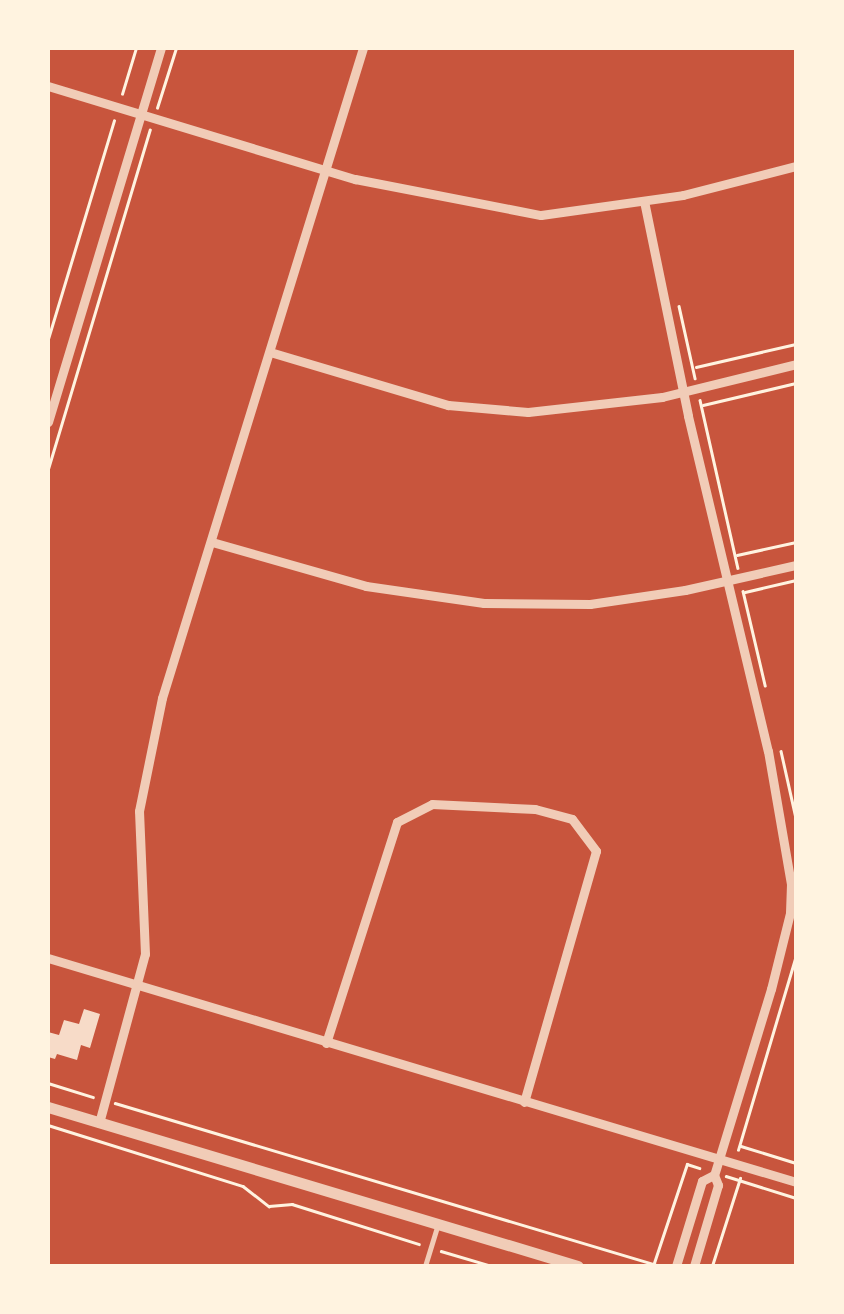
<!DOCTYPE html>
<html>
<head>
<meta charset="utf-8">
<style>
  body { margin:0 }
  #map { position:relative; width:844px; height:1314px; overflow:hidden; background:#c8553d; font-family:"Libre Baskerville",serif }
  div>[style] { position:absolute }
  .building>* { inset:0; background:#f7dbc8 }
  .path>* { height:2.5px; margin:-1.25px; padding:0 1.25px; transform-origin:1.25px; border-radius:1.25px; background:#fff3e0 }
  .service>* { height:5px; margin:-2.5px; padding:0 2.5px; transform-origin:2.5px; border-radius:2.5px; background:#f1ccb7 }
  .minor>* { height:9px; margin:-4.5px; padding:0 4.5px; transform-origin:4.5px; border-radius:4.5px; background:#f1ccb7 }
  .tertiary>* { height:11px; margin:-5.5px; padding:0 5.5px; transform-origin:5.5px; border-radius:5.5px; background:#f1ccb7 }
  span { translate:-50% -50%; white-space:nowrap; text-align:center; line-height:1.15; -webkit-text-stroke:10px #fff3e0; paint-order:stroke }
  .frame { position:absolute; inset:0; border:50px solid #fff3e0; pointer-events:none }
</style>
</head>
<body>
<div id="map">
  <div class="building">
    <div style="clip-path:polygon(84px 1009px,100px 1014px,90px 1048px,81px 1045px,77px 1060px,57px 1054px,55px 1059px,48px 1057px,48px 1032px,59px 1035px,64px 1020px,79px 1024px)"></div>
  </div>
  <div class="path">
    <div style="left:122px;top:94px;width:48px;rotate:-73.1deg"></div>
    <div style="left:157px;top:108px;width:63px;rotate:-72.4deg"></div>
    <div style="left:679px;top:306px;width:74px;rotate:77.5deg"></div>
    <div style="left:48px;top:339px;width:228px;rotate:-73.2deg"></div>
    <div style="left:696px;top:367px;width:103px;rotate:-13deg"></div>
    <div style="left:700px;top:400px;width:172px;rotate:77.3deg"></div>
    <div style="left:703px;top:405px;width:96px;rotate:-13.3deg"></div>
    <div style="left:48px;top:469px;width:354px;rotate:-73.3deg"></div>
    <div style="left:737px;top:555px;width:60px;rotate:-12.4deg"></div>
    <div style="left:743px;top:591px;width:97px;rotate:76.8deg"></div>
    <div style="left:745px;top:592px;width:52px;rotate:-13.2deg"></div>
    <div style="left:781px;top:751px;width:69px;rotate:77.4deg"></div>
    <div style="left:48px;top:1083px;width:47px;rotate:17.3deg"></div>
    <div style="left:115px;top:1103px;width:569px;rotate:16.65deg"></div>
    <div style="left:48px;top:1125px;width:204px;rotate:17.4deg"></div>
    <div style="left:243px;top:1186px;width:33px;rotate:38deg"></div>
    <div style="left:269px;top:1206px;width:23px;rotate:-5deg"></div>
    <div style="left:292px;top:1204px;width:133px;rotate:17.5deg"></div>
    <div style="left:741px;top:1146px;width:58px;rotate:17.2deg"></div>
    <div style="left:738px;top:1150px;width:203px;rotate:-73.4deg"></div>
    <div style="left:726px;top:1176px;width:73px;rotate:17.4deg"></div>
    <div style="left:441px;top:1251px;width:53px;rotate:16.4deg"></div>
    <div style="left:654px;top:1263px;width:104px;rotate:-71.6deg"></div>
    <div style="left:687px;top:1164px;width:13px;rotate:18deg"></div>
    <div style="left:712px;top:1266px;width:92px;rotate:-72.3deg"></div>
  </div>
  <div class="service">
    <div style="left:425px;top:1266px;width:41px;rotate:-72.9deg"></div>
  </div>
  <div class="minor">
    <div style="left:48px;top:86px;width:321px;rotate:16.9deg"></div>
    <div style="left:355px;top:179px;width:189px;rotate:11deg"></div>
    <div style="left:541px;top:215px;width:143px;rotate:-8deg"></div>
    <div style="left:683px;top:195px;width:117px;rotate:-14.4deg"></div>
    <div style="left:644px;top:201px;width:219px;rotate:78.4deg"></div>
    <div style="left:688px;top:416px;width:344px;rotate:76.6deg"></div>
    <div style="left:768px;top:751px;width:135px;rotate:80.2deg"></div>
    <div style="left:791px;top:884px;width:29px;rotate:92deg"></div>
    <div style="left:790px;top:913px;width:78px;rotate:104deg"></div>
    <div style="left:771px;top:989px;width:195px;rotate:107deg"></div>
    <div style="left:714px;top:1175px;width:11px;rotate:68deg"></div>
    <div style="left:718px;top:1185px;width:84px;rotate:106.5deg"></div>
    <div style="left:270px;top:352px;width:186px;rotate:16.6deg"></div>
    <div style="left:448px;top:405px;width:80px;rotate:5deg"></div>
    <div style="left:528px;top:412px;width:135px;rotate:-6.4deg"></div>
    <div style="left:662px;top:397px;width:138px;rotate:-13.8deg"></div>
    <div style="left:48px;top:422px;width:391px;rotate:-73.2deg"></div>
    <div style="left:212px;top:542px;width:160px;rotate:15.9deg"></div>
    <div style="left:366px;top:586px;width:119px;rotate:8.2deg"></div>
    <div style="left:484px;top:603px;width:106px;rotate:0.5deg"></div>
    <div style="left:590px;top:604px;width:96px;rotate:-8.4deg"></div>
    <div style="left:685px;top:590px;width:114px;rotate:-12.7deg"></div>
    <div style="left:48px;top:958px;width:781px;rotate:16.67deg"></div>
    <div style="left:326px;top:1043px;width:232px;rotate:-72.2deg"></div>
    <div style="left:397px;top:822px;width:39px;rotate:-27deg"></div>
    <div style="left:432px;top:804px;width:103px;rotate:2.8deg"></div>
    <div style="left:535px;top:809px;width:38px;rotate:15deg"></div>
    <div style="left:572px;top:819px;width:40px;rotate:53deg"></div>
    <div style="left:596px;top:851px;width:261px;rotate:106deg"></div>
    <div style="left:99px;top:1123px;width:175px;rotate:-74.8deg"></div>
    <div style="left:145px;top:954px;width:143px;rotate:-92.4deg"></div>
    <div style="left:139px;top:811px;width:115px;rotate:-78.5deg"></div>
    <div style="left:162px;top:698px;width:680px;rotate:-72.82deg"></div>
    <div style="left:676px;top:1266px;width:89px;rotate:-73deg"></div>
    <div style="left:702px;top:1181px;width:13px;rotate:-27deg"></div>
  </div>
  <div class="tertiary">
    <div style="left:48px;top:1107px;width:553px;rotate:16.7deg"></div>
  </div>
  <div class="frame"></div>
</div>
</body>
</html>
